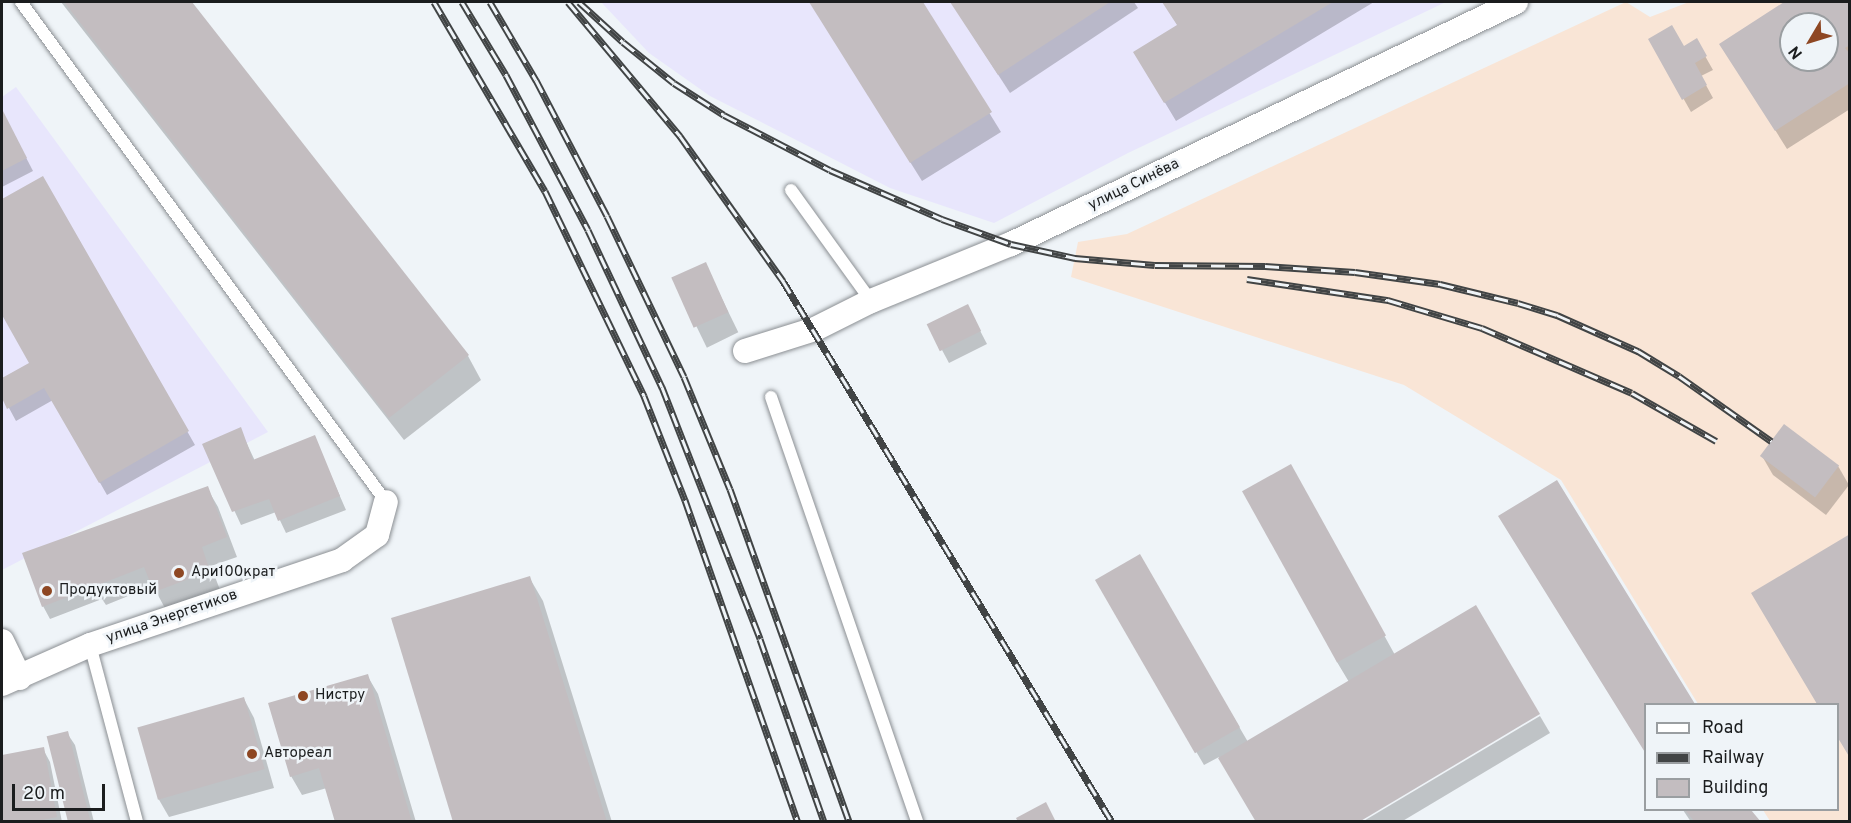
<!DOCTYPE html>
<html>
<head>
<meta charset="utf-8">
<style>
  body { margin:0 }
  #map { position:relative; width:1851px; height:823px; overflow:hidden; background:#eff4f8; font-family:Overpass,sans-serif }
  div>[style] { position:absolute }
  .commercial>* { inset:0; background:#f9e5d6 }
  .industrial>* { inset:0; background:#e8e6fc }
  .shadow>* { inset:0; background:#0003; transform-origin:0 0 }
  .building>* { inset:0; background:#c3bdc0; transform-origin:0 0 }
  .roads { filter:drop-shadow(0 0 2px #8b8f93) drop-shadow(0 0 2px #8b8f93) }
  .service>* { height:12px; margin:-6px; padding:0 6px; transform-origin:6px; border-radius:6px; background:#fff }
  .minor>* { height:24px; margin:-12px; padding:0 12px; transform-origin:12px; border-radius:12px; background:#fff }
  .rail>* { height:7px; margin-top:-3.5px; transform-origin:0; background:repeating-linear-gradient(90deg,#eff4f8 0 14px,#414445 0 28px); box-sizing:border-box; border-block:2px solid #414445 }
  .dots>* { width:16px; height:16px; translate:-50% -50%; box-sizing:border-box; border:3px solid #eff4f8; border-radius:50% }
  span { translate:-50% -50%; white-space:nowrap; text-align:center; line-height:1.15; -webkit-text-stroke:5px #eff4f8; paint-order:stroke }
  .street-label { font-size:15px; color:#1b1d1e }
  .poi-label { font-size:15px; color:#1b1d1e }
  .left { translate:0 -50%; text-align:left }
  .frame { position:absolute; inset:0; border:3px solid #1b1d1e; pointer-events:none }
  .legend { position:absolute; left:1644px; top:703px; width:195px; height:108px; box-sizing:border-box; background:#eff4f8; border:2px solid #9a9ea1; margin:0; padding:8px 10px; list-style:none; font-size:18px; color:#1b1d1e }
  .legend li { display:flex; align-items:center; gap:12px; height:30px }
  .legend b { width:30px; border:2px solid #9a9ea1 }
  .north { position:absolute; left:1779px; top:12px; width:60px; height:60px; box-sizing:border-box; background:#eff4f8; border:2px solid #9a9ea1; border-radius:50%; rotate:232deg; font-size:16px; font-weight:700; line-height:24px; text-align:center; color:#1b1d1e }
  .north::after { content:''; display:block; margin:auto; width:21px; height:27px; background:#8e4723; clip-path:polygon(50% 0,100% 100%,50% 72%,0 100%) }
  .scale { position:absolute; left:12px; top:784px; width:93px; height:27px; box-sizing:border-box; border:3px solid #1b1d1e; border-top:0; padding-left:8px; font-size:18px; line-height:21px; white-space:nowrap; color:#1b1d1e; -webkit-text-stroke:4px #eff4f8; paint-order:stroke }
</style>
</head>
<body>
<div id="map">
  <div class="commercial">
    <div style="clip-path:polygon(evenodd,1626px 2px,1650px 17px,1689px 2px,1849px 2px,1849px 821px,1770px 821px,1763px 810px,1838px 810px,1838px 704px,1698px 704px,1561px 480px,1404px 385px,1071px 277px,1078px 242px,1127px 234px,1626px 2px,1791px 24px,1827px 24px,1827px 60px,1791px 60px,1791px 24px)"></div>
  </div>
  <div class="industrial">
    <div style="clip-path:polygon(601px 2px,1446px 2px,1128px 153px,994px 223px,890px 188px,710px 96px,649px 53px)"></div>
    <div style="clip-path:polygon(16px 87px,268px 432px,2px 570px,2px 97px)"></div>
  </div>
  <div class="shadow">
    <div style="clip-path:polygon(61px 2px,191px 2px,468px 356px,481px 380px,404px 440px)"></div>
    <div style="clip-path:polygon(810px 2px,921px 2px,1001px 132px,922px 181px)"></div>
    <div style="clip-path:polygon(951px 2px,1134px 2px,1138px 8px,1010px 93px)"></div>
    <div style="clip-path:polygon(1164px 2px,1374px 2px,1176px 121px,1146px 71px,1178px 26px)"></div>
    <div style="clip-path:polygon(evenodd,1786px 2px,1850px 2px,1850px 109px,1787px 149px,1721px 44px,1786px 2px,1791px 24px,1827px 24px,1827px 60px,1791px 60px,1791px 24px)"></div>
    <div style="clip-path:polygon(1650px 39px,1684px 48px,1696px 40px,1713px 70px,1701px 76px,1713px 98px,1691px 112px)"></div>
    <div style="clip-path:polygon(2px 111px,33px 171px,2px 187px)"></div>
    <div style="clip-path:polygon(43px 178px,195px 445px,107px 495px,53px 400px,16px 421px,2px 395px,2px 380px,31px 363px,2px 314px,2px 201px)"></div>
    <div style="left:705px;top:264px;width:76px;height:35px;rotate:64deg"></div>
    <div style="clip-path:polygon(974px 319px,987px 344px,949px 363px,942px 350px)"></div>
    <div style="clip-path:polygon(240px 429px,255px 461px,314px 437px,346px 510px,286px 533px,276px 512px,241px 525px,204px 445px)"></div>
    <div style="clip-path:polygon(1762px 456px,1838px 466px,1849px 485px,1826px 515px,1773px 475px)"></div>
    <div style="clip-path:polygon(1557px 482px,1693px 704px,1646px 704px)"></div>
    <div style="clip-path:polygon(1301px 485px,1395px 655px,1257px 822px,1219px 757px,1204px 765px,1097px 582px,1139px 556px,1248px 742px,1349px 682px,1337px 662px)"></div>
    <div style="clip-path:polygon(207px 488px,218px 507px,237px 557px,211px 566px,220px 590px,166px 610px,153px 586px,106px 605px,102px 599px,50px 619px,43px 606px)"></div>
    <div style="clip-path:polygon(1850px 536px,1850px 756px,1838px 736px,1838px 704px,1819px 704px,1753px 593px)"></div>
    <div style="clip-path:polygon(529px 577px,543px 601px,612px 822px,455px 822px)"></div>
    <div style="clip-path:polygon(367px 675px,378px 694px,416px 822px,337px 822px,327px 788px,302px 795px,291px 776px)"></div>
    <div style="clip-path:polygon(244px 699px,254px 718px,274px 788px,169px 817px,158px 798px)"></div>
    <div style="clip-path:polygon(1540px 716px,1550px 733px,1401px 822px,1362px 822px)"></div>
    <div style="clip-path:polygon(67px 733px,75px 745px,94px 822px,70px 822px)"></div>
    <div style="clip-path:polygon(43px 749px,50px 762px,62px 822px,2px 822px,2px 757px)"></div>
    <div style="clip-path:polygon(1683px 810px,1749px 810px,1759px 822px,1691px 822px)"></div>
  </div>
  <div class="building">
    <div style="clip-path:polygon(64px 2px,192px 2px,469px 355px,389px 418px)"></div>
    <div style="clip-path:polygon(809px 2px,923px 2px,992px 112px,910px 163px)"></div>
    <div style="clip-path:polygon(950px 2px,1110px 2px,998px 75px)"></div>
    <div style="clip-path:polygon(1162px 2px,1333px 2px,1164px 103px,1133px 52px,1177px 25px)"></div>
    <div style="clip-path:polygon(evenodd,1784px 2px,1850px 2px,1850px 45px,1845px 48px,1850px 54px,1850px 83px,1775px 131px,1719px 44px,1784px 2px,1791px 24px,1827px 24px,1827px 60px,1791px 60px,1791px 24px)"></div>
    <div style="clip-path:polygon(1672px 25px,1684px 46px,1697px 38px,1707px 56px,1695px 63px,1707px 85px,1682px 100px,1648px 39px)"></div>
    <div style="clip-path:polygon(2px 109px,27px 158px,2px 171px)"></div>
    <div style="clip-path:polygon(43px 176px,189px 431px,99px 483px,44px 388px,7px 409px,2px 398px,2px 378px,29px 363px,2px 315px,2px 199px)"></div>
    <div style="left:706px;top:262px;width:55px;height:38px;rotate:66deg"></div>
    <div style="left:968px;top:304px;width:30px;height:46px;rotate:64deg"></div>
    <div style="left:1784px;top:424px;width:69px;height:40px;rotate:37deg"></div>
    <div style="clip-path:polygon(241px 427px,253px 460px,315px 435px,340px 496px,278px 521px,269px 499px,232px 512px,202px 444px)"></div>
    <div style="left:1291px;top:464px;width:196px;height:56px;rotate:61deg"></div>
    <div style="clip-path:polygon(1557px 480px,1695px 704px,1646px 704px,1646px 754px,1498px 516px)"></div>
    <div style="clip-path:polygon(208px 486px,227px 537px,202px 547px,210px 571px,154px 592px,144px 567px,42px 607px,22px 553px)"></div>
    <div style="clip-path:polygon(1850px 534px,1850px 758px,1838px 738px,1838px 704px,1817px 704px,1751px 593px)"></div>
    <div style="left:1140px;top:554px;width:200px;height:52px;rotate:60deg"></div>
    <div style="clip-path:polygon(530px 576px,607px 822px,453px 822px,391px 618px)"></div>
    <div style="clip-path:polygon(1476px 605px,1540px 714px,1359px 822px,1256px 822px,1218px 758px)"></div>
    <div style="clip-path:polygon(368px 674px,412px 822px,335px 822px,319px 768px,290px 777px,268px 703px)"></div>
    <div style="left:244px;top:697px;width:75px;height:111px;rotate:74deg"></div>
    <div style="left:68px;top:731px;width:94px;height:22px;rotate:76deg"></div>
    <div style="clip-path:polygon(44px 747px,57px 817px,33px 822px,2px 822px,2px 755px)"></div>
    <div style="clip-path:polygon(1046px 802px,1056px 822px,1018px 822px,1016px 818px)"></div>
    <div style="clip-path:polygon(1685px 810px,1751px 810px,1761px 822px,1695px 822px)"></div>
  </div>
  <div class="roads">
    <div class="service">
      <div style="left:21px;top:2px;width:619px;rotate:53.87deg"></div>
      <div style="left:791px;top:190px;width:137px;rotate:54.2deg"></div>
      <div style="left:771px;top:397px;width:449px;rotate:71deg"></div>
      <div style="left:90px;top:645px;width:183px;rotate:75.1deg"></div>
    </div>
    <div class="minor">
      <div style="left:745px;top:351px;width:73px;rotate:-17.4deg"></div>
      <div style="left:815px;top:329px;width:63px;rotate:-26.6deg"></div>
      <div style="left:871px;top:301px;width:151px;rotate:-22.2deg"></div>
      <div style="left:1011px;top:244px;width:560px;rotate:-25.6deg"></div>
      <div style="left:2px;top:641px;width:41px;rotate:64.1deg"></div>
      <div style="left:2px;top:684px;width:96px;rotate:-23.9deg"></div>
      <div style="left:90px;top:645px;width:266px;rotate:-18.6deg"></div>
      <div style="left:342px;top:560px;width:43px;rotate:-35.5deg"></div>
      <div style="left:377px;top:535px;width:34px;rotate:-75deg"></div>
    </div>
  </div>
  <div class="rail">
    <div style="left:434px;top:2px;width:219px;rotate:59.6deg"></div>
    <div style="left:545px;top:191px;width:228px;rotate:64.2deg"></div>
    <div style="left:644px;top:396px;width:112px;rotate:68.5deg"></div>
    <div style="left:685px;top:500px;width:341px;rotate:70.7deg"></div>
    <div style="left:462px;top:2px;width:85px;rotate:58.9deg"></div>
    <div style="left:506px;top:75px;width:175px;rotate:62.1deg"></div>
    <div style="left:588px;top:230px;width:174px;rotate:64.8deg"></div>
    <div style="left:662px;top:387px;width:270px;rotate:68.7deg"></div>
    <div style="left:760px;top:639px;width:194px;rotate:70.7deg"></div>
    <div style="left:490px;top:2px;width:91px;rotate:59.5deg"></div>
    <div style="left:536px;top:80px;width:153px;rotate:62.4deg"></div>
    <div style="left:607px;top:216px;width:178px;rotate:64.4deg"></div>
    <div style="left:684px;top:377px;width:121px;rotate:67.7deg"></div>
    <div style="left:730px;top:489px;width:354px;rotate:70.3deg"></div>
    <div style="left:568px;top:2px;width:175px;rotate:50.1deg"></div>
    <div style="left:680px;top:136px;width:178px;rotate:54.6deg"></div>
    <div style="left:783px;top:281px;width:633px;rotate:58.69deg"></div>
    <div style="left:579px;top:2px;width:59px;rotate:42.3deg"></div>
    <div style="left:623px;top:42px;width:65px;rotate:38.8deg"></div>
    <div style="left:674px;top:83px;width:59px;rotate:32.6deg"></div>
    <div style="left:724px;top:115px;width:119px;rotate:27.4deg"></div>
    <div style="left:830px;top:170px;width:122px;rotate:23.6deg"></div>
    <div style="left:942px;top:219px;width:73px;rotate:19.9deg"></div>
    <div style="left:1011px;top:244px;width:66px;rotate:12.3deg"></div>
    <div style="left:1075px;top:258px;width:80px;rotate:5deg"></div>
    <div style="left:1155px;top:265px;width:110px;rotate:0.5deg"></div>
    <div style="left:1265px;top:266px;width:90px;rotate:3.8deg"></div>
    <div style="left:1355px;top:272px;width:86px;rotate:8deg"></div>
    <div style="left:1440px;top:284px;width:80px;rotate:13.7deg"></div>
    <div style="left:1518px;top:303px;width:41px;rotate:17.1deg"></div>
    <div style="left:1557px;top:315px;width:89px;rotate:24deg"></div>
    <div style="left:1638px;top:351px;width:48px;rotate:31.4deg"></div>
    <div style="left:1679px;top:376px;width:113px;rotate:35.2deg"></div>
    <div style="left:1247px;top:279px;width:143px;rotate:8.5deg"></div>
    <div style="left:1388px;top:300px;width:98px;rotate:16.6deg"></div>
    <div style="left:1482px;top:328px;width:163px;rotate:23.4deg"></div>
    <div style="left:1632px;top:393px;width:97px;rotate:29.7deg"></div>
  </div>
  <div class="dots">
    <div style="left:179px;top:573px;background:#8e4723"></div>
    <div style="left:47px;top:591px;background:#8e4723"></div>
    <div style="left:303px;top:696px;background:#8e4723"></div>
    <div style="left:252px;top:754px;background:#8e4723"></div>
  </div>
  <div class="street-label">
    <span style="left:1134px;top:185px;rotate:-26deg">улица Синёва</span>
    <span style="left:172px;top:617px;rotate:-19deg">улица Энергетиков</span>
  </div>
  <div class="poi-label">
    <span class="left" style="left:191px;top:573px">Ари100крат</span>
    <span class="left" style="left:59px;top:591px">Продуктовый</span>
    <span class="left" style="left:315px;top:696px">Нистру</span>
    <span class="left" style="left:264px;top:754px">Автореал</span>
  </div>
  <div class="frame"></div>
  <ul class="legend">
  <li><b style="height:8px;background:#fff"></b>Road</li>
  <li><b style="height:8px;background:#414445"></b>Railway</li>
  <li><b style="height:16px;background:#c3bdc0"></b>Building</li>
  </ul>
  <div class="north">N</div>
  <div class="scale">20 m</div>
</div>
</body>
</html>
